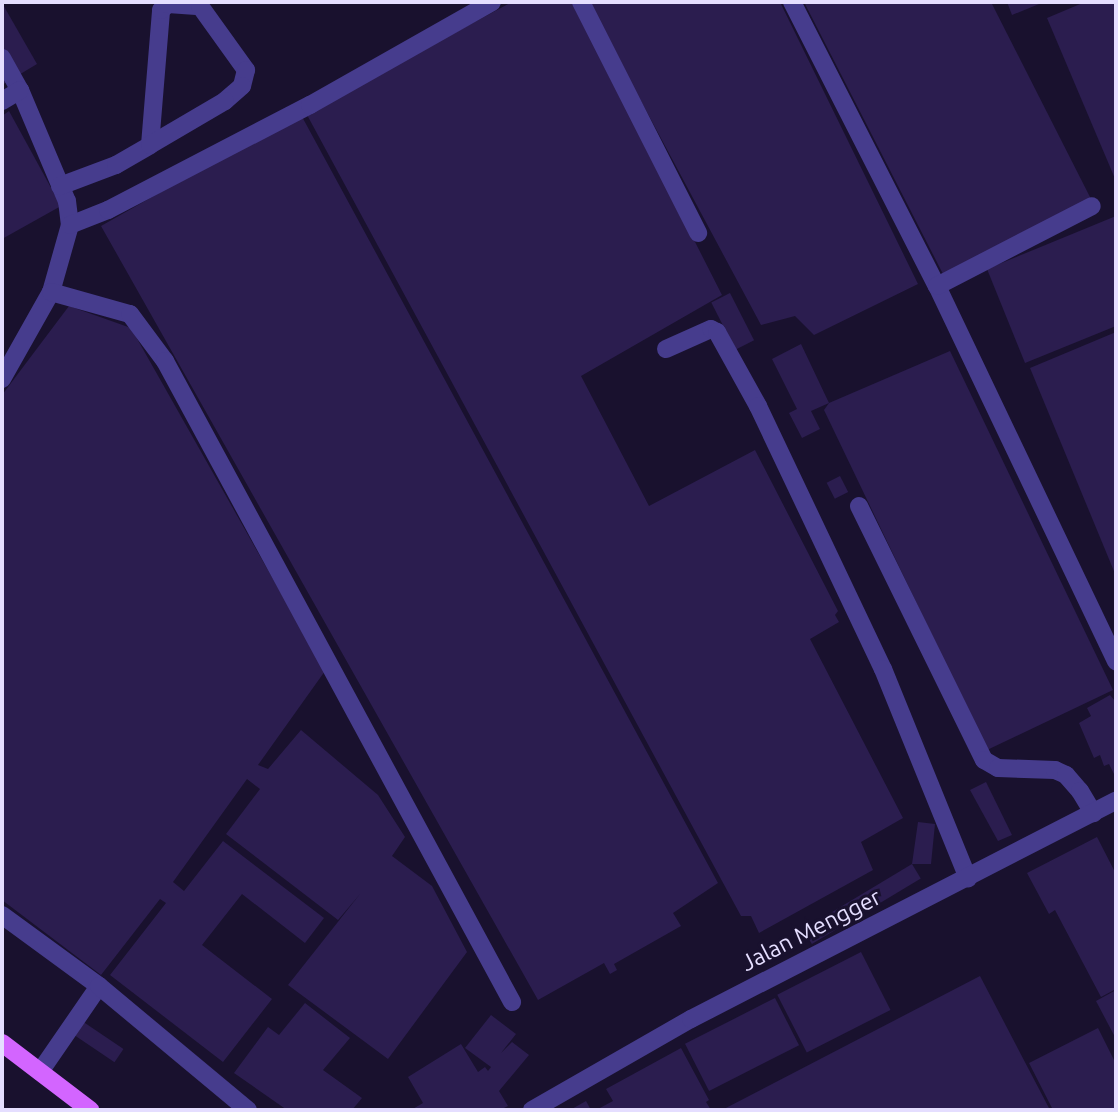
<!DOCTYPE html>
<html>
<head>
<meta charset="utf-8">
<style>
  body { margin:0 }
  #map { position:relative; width:1118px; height:1112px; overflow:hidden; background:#19112e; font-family:Ubuntu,sans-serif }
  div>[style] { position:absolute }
  .building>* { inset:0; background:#2b1d4f; transform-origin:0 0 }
  .minor>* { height:18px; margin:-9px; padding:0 9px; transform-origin:9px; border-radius:9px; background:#463c8d }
  .major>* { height:18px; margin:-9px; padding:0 9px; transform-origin:9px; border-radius:9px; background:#d365ff }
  span { translate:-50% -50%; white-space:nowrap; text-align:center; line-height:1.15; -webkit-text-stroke:6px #19112e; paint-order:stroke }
  .street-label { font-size:23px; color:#e5deff }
  .frame { position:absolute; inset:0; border:4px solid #e5deff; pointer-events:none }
</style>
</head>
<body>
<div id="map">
  <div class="building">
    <div style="clip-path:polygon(512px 2px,573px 2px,722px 295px,581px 376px,649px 506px,755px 450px,838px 611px,835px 615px,839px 622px,810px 639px,903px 818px,861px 842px,873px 870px,759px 933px,751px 916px,741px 916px,306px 113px)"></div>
    <div style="clip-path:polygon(588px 2px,780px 2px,918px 284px,814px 335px,795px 316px,761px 325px)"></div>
    <div style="clip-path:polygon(804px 2px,991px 2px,1091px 199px,943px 274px)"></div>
    <div style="clip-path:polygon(1007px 2px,1044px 2px,1012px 15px)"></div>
    <div style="clip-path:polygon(1085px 2px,1116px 2px,1116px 181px,1047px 18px)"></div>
    <div style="clip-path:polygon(2px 3px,37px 64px,2px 85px)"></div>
    <div style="clip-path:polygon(9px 111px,61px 206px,2px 239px,2px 116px)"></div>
    <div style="clip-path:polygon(300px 113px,718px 883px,673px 913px,681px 926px,614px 964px,617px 970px,610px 974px,604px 963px,538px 1000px,101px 226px)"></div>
    <div style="clip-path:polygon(1116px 216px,1116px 326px,1025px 363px,987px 269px)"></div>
    <div style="left:730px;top:293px;width:53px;height:21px;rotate:63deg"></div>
    <div style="clip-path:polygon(69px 306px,131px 328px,325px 671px,258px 765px,268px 769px,301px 730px,378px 795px,405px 837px,392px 856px,432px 886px,467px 952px,388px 1059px,288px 985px,360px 894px,338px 920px,226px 834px,260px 789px,247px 779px,173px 882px,184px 891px,223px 841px,324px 918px,305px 943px,242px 894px,202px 945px,272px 999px,223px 1062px,110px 975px,166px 903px,160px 899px,101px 975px,2px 900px,2px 395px)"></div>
    <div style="clip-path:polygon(1116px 332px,1116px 576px,1030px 368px)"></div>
    <div style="clip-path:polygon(801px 344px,829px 403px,811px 411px,820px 429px,802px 438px,789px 413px,797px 409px,772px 359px)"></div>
    <div style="clip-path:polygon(950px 351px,1113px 690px,987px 750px,824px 410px,829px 403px)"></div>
    <div style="left:840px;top:476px;width:18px;height:15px;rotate:63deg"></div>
    <div style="clip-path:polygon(1110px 695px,1116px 702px,1116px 778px,1109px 764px,1104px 766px,1100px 755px,1094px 758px,1079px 723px,1091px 716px,1087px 708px)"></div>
    <div style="clip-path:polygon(986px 782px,1012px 835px,998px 841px,970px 790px)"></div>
    <div style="clip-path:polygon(918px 822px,935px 824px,931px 864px,912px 864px)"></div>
    <div style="clip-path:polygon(1097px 837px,1116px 874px,1116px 989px,1101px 997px,1055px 910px,1049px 914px,1027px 873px)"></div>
    <div style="left:912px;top:864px;width:17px;height:127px;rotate:59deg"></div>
    <div style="left:861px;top:952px;width:65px;height:94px;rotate:63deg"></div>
    <div style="clip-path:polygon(980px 976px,1050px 1110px,722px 1110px)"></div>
    <div style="clip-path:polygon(1116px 990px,1116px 1039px,1096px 1001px)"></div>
    <div style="left:775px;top:998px;width:53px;height:101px;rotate:63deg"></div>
    <div style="clip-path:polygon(305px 1003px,350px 1038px,323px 1070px,362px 1098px,352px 1110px,287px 1110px,234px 1073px,268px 1027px,279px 1035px)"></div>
    <div style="clip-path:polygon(491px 1015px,516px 1034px,501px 1053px,512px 1042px,529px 1055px,499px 1091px,508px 1106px,500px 1110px,411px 1110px,423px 1103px,408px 1077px,461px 1044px,478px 1072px,485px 1067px,488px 1071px,491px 1067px,465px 1048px)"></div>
    <div style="left:82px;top:1021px;width:50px;height:16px;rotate:34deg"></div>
    <div style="clip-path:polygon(1098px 1028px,1116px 1064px,1116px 1110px,1053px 1110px,1029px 1063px)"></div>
    <div style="clip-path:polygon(681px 1048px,709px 1100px,706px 1102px,711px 1110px,596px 1110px,613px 1101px,606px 1089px)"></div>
    <div style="clip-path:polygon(586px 1101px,591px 1110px,570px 1110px)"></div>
  </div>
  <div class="minor">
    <div style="left:581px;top:2px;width:259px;rotate:63.1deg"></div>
    <div style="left:792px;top:2px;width:319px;rotate:63deg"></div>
    <div style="left:937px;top:286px;width:416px;rotate:64.5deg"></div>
    <div style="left:2px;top:58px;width:37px;rotate:61deg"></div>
    <div style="left:20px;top:90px;width:121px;rotate:67.1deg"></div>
    <div style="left:67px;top:201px;width:24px;rotate:83deg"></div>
    <div style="left:70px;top:225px;width:70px;rotate:105.8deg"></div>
    <div style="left:51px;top:292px;width:100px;rotate:119.4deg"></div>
    <div style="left:2px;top:101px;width:21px;rotate:-31deg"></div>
    <div style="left:60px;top:186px;width:60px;rotate:-20.6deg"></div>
    <div style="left:116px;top:165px;width:39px;rotate:-30deg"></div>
    <div style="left:150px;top:145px;width:135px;rotate:-85.3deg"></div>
    <div style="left:161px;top:10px;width:9px;rotate:-41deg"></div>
    <div style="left:168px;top:4px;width:32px;rotate:4deg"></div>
    <div style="left:200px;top:6px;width:79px;rotate:54.3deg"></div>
    <div style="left:246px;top:70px;width:16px;rotate:104deg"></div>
    <div style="left:242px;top:86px;width:23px;rotate:139deg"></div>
    <div style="left:225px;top:101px;width:87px;rotate:149.6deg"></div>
    <div style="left:70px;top:225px;width:41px;rotate:-21.5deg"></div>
    <div style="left:108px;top:210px;width:228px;rotate:-27.5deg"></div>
    <div style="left:310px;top:105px;width:209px;rotate:-29.5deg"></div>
    <div style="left:937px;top:286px;width:174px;rotate:-27.3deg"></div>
    <div style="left:51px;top:292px;width:82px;rotate:15.6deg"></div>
    <div style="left:130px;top:314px;width:59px;rotate:53.3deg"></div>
    <div style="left:165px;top:361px;width:729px;rotate:61.57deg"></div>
    <div style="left:666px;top:349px;width:49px;rotate:-24deg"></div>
    <div style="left:711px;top:329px;width:7px;rotate:27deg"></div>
    <div style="left:717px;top:332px;width:85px;rotate:61deg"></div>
    <div style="left:758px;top:406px;width:291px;rotate:64.6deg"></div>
    <div style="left:883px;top:669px;width:226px;rotate:67.9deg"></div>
    <div style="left:859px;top:506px;width:283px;rotate:63.8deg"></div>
    <div style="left:984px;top:760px;width:16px;rotate:30deg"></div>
    <div style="left:998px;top:768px;width:57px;rotate:2deg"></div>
    <div style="left:1055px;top:770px;width:12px;rotate:24deg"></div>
    <div style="left:1066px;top:775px;width:21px;rotate:49deg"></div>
    <div style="left:1080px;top:791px;width:26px;rotate:59deg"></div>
    <div style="left:2px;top:915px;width:120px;rotate:36.2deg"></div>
    <div style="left:99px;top:986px;width:104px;rotate:124.5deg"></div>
    <div style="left:99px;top:986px;width:194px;rotate:39.8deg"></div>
    <div style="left:532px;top:1110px;width:183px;rotate:-29.8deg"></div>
    <div style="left:691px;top:1019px;width:478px;rotate:-27.2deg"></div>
  </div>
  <div class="major">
    <div style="left:2px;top:1043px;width:111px;rotate:37.3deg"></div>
  </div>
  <div class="street-label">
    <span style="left:811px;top:930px;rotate:-27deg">Jalan Mengger</span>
  </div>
  <div class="frame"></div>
</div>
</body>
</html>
